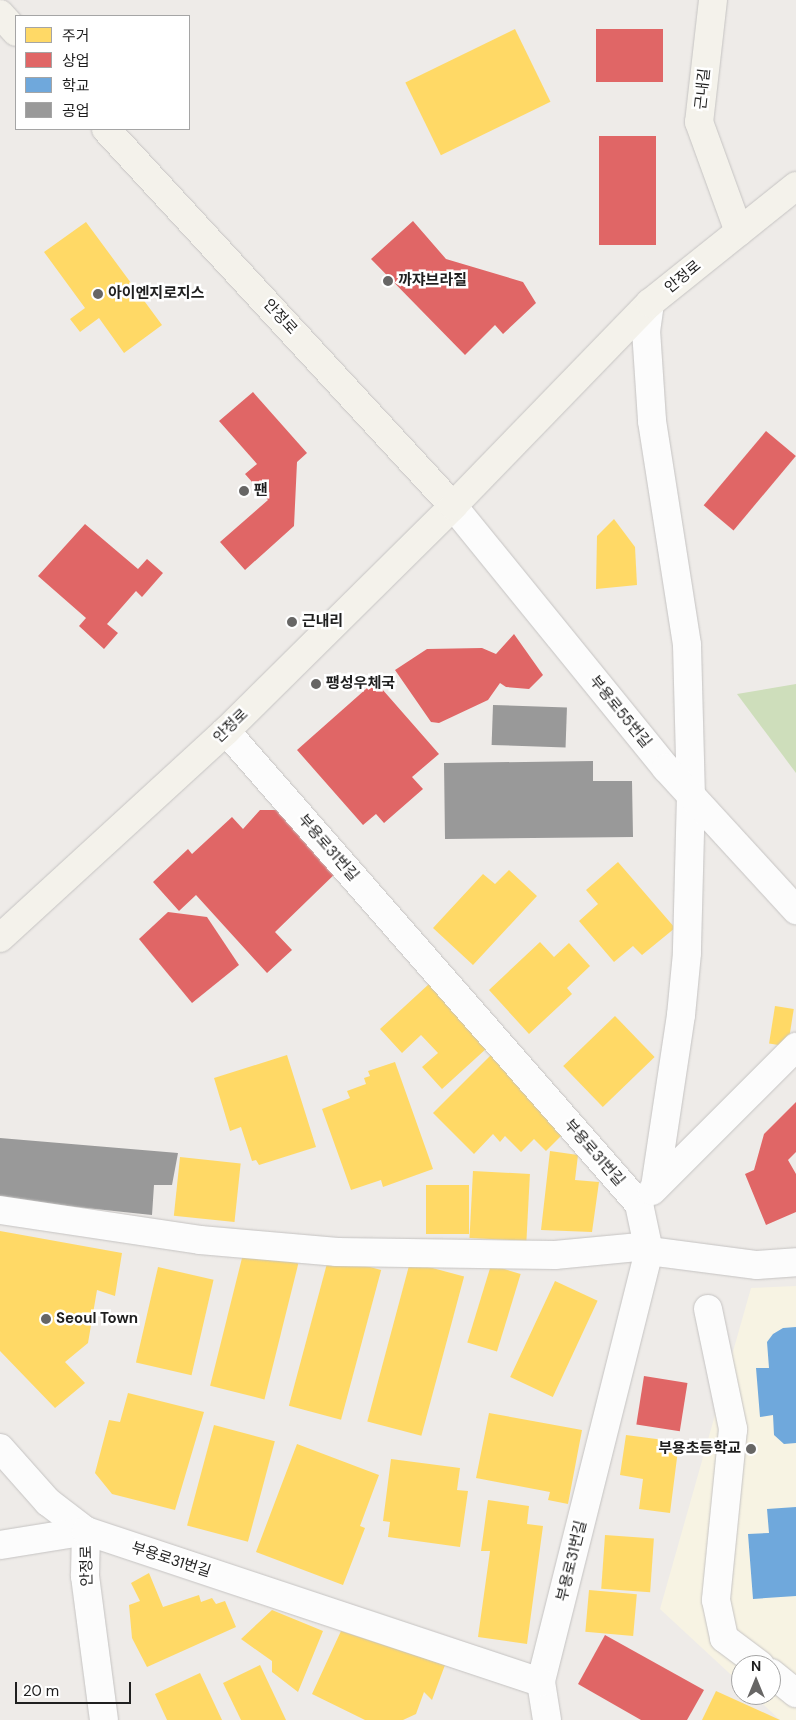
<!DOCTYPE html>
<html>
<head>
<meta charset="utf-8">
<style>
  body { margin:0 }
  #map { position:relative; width:796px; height:1720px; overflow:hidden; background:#eeebe8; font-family:"DM Sans","Noto Sans KR",sans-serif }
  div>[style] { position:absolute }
  .education>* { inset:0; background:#f7f3e3 }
  .forest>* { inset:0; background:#cedebb }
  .homes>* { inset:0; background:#ffd966; transform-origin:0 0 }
  .shops>* { inset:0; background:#e06666; transform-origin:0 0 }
  .schools>* { inset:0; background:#6fa8dc }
  .industry>* { inset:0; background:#999; transform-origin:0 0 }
  .roads { filter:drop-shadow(0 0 1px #c5c3c2) drop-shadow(0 0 1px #c5c3c2) }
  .street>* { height:28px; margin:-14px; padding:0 14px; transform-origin:14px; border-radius:14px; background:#fcfcfc }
  .secondary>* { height:28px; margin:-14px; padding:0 14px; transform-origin:14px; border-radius:14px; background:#f4f2eb }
  .dots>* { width:14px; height:14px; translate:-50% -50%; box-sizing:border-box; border:2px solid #fff; border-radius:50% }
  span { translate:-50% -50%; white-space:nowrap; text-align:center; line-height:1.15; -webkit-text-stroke:5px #fff; paint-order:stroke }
  .street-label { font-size:15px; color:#1f1f1f }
  .poi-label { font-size:15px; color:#1f1f1f; font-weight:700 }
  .left { translate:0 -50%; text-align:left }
  .right { translate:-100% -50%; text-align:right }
  .legend { position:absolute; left:15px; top:15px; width:175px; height:115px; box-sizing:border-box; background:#fff; border:1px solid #a5a5a5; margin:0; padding:6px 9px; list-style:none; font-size:15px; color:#1f1f1f }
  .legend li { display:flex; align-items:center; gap:10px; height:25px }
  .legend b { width:25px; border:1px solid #a5a5a5 }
  .north { position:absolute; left:731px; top:1655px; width:50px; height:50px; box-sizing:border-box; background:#fff; border:1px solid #a5a5a5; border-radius:50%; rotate:0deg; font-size:14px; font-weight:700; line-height:20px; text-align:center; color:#1f1f1f }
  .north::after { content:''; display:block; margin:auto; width:18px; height:22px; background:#676665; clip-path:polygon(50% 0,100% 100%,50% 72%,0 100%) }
  .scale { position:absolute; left:15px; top:1682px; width:116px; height:22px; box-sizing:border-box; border:2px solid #1f1f1f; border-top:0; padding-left:6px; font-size:15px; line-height:18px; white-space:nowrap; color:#1f1f1f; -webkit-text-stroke:4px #fff; paint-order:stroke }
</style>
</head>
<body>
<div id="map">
  <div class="education">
    <div style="clip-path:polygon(796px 1286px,796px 1720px,780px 1720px,753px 1695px,771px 1695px,771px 1665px,741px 1665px,741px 1684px,660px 1609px,751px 1288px)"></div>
  </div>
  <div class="forest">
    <div style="clip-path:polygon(796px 684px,796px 773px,737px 694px)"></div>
  </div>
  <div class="homes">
    <div style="left:515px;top:29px;width:81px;height:122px;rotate:64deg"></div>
    <div style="clip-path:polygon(86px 222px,162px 325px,124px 353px,99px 318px,80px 332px,70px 319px,85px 308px,44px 252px)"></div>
    <div style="clip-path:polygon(614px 519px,635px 547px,637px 585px,596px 589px,597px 536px)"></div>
    <div style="clip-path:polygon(618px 862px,675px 928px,642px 955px,633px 946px,614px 962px,579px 921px,598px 904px,586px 890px)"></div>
    <div style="clip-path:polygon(509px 870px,537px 896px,473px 965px,433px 928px,483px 874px,495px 884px)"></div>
    <div style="clip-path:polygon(540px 942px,554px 957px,569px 943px,590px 966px,567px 988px,572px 994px,529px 1034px,489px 990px)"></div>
    <div style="clip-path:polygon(429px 984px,487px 1048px,442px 1089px,422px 1067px,438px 1053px,421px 1035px,402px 1053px,380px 1029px)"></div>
    <div style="left:775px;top:1006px;width:19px;height:38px;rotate:9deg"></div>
    <div style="left:615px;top:1016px;width:57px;height:72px;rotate:46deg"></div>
    <div style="clip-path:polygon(287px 1055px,316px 1147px,259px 1165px,256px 1160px,252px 1161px,241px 1127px,230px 1131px,214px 1078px)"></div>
    <div style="clip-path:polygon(491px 1055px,567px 1130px,546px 1151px,534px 1139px,521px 1152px,505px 1136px,500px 1142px,493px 1134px,474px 1154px,433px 1113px)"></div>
    <div style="clip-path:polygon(395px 1062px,433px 1169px,383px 1187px,381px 1180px,351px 1190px,322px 1109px,350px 1098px,347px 1091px,366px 1084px,364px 1078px,370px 1076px,368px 1071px)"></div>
    <div style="clip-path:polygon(550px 1151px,578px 1155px,575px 1180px,599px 1182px,592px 1232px,541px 1230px)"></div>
    <div style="left:180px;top:1157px;width:61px;height:59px;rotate:6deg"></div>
    <div style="left:473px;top:1171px;width:57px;height:67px;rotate:3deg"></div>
    <div style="left:426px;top:1185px;width:43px;height:49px"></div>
    <div style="clip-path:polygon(0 1231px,122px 1253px,115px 1296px,97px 1290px,88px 1343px,65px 1362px,85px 1383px,55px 1408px,0 1351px)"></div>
    <div style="left:244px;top:1250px;width:56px;height:140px;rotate:14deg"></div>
    <div style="left:329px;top:1256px;width:54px;height:155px;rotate:15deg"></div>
    <div style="left:410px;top:1262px;width:56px;height:165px;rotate:15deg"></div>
    <div style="left:491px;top:1265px;width:31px;height:81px;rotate:17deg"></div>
    <div style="left:158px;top:1267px;width:57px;height:98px;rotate:13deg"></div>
    <div style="left:555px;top:1281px;width:47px;height:106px;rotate:25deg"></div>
    <div style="clip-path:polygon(128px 1393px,204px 1412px,175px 1510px,112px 1494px,95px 1473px,109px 1420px,120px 1422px)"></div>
    <div style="clip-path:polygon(489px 1413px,582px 1430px,568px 1504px,548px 1500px,550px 1492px,476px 1478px)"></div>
    <div style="left:214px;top:1425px;width:63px;height:104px;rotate:15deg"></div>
    <div style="clip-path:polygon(626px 1435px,679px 1442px,670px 1513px,639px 1509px,643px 1479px,620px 1475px)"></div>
    <div style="clip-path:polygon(297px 1444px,379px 1475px,360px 1526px,365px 1528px,343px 1585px,256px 1552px)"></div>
    <div style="clip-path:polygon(391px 1459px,460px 1468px,457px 1490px,468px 1491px,460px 1547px,388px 1537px,390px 1522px,383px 1521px)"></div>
    <div style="clip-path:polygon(488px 1500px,529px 1506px,527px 1524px,543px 1526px,527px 1644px,478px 1637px,490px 1551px,481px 1551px)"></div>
    <div style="left:605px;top:1535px;width:49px;height:54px;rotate:4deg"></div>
    <div style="clip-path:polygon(149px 1573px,163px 1607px,199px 1595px,201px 1602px,212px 1598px,216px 1604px,225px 1601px,236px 1627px,147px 1667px,132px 1638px,129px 1605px,140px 1601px,131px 1583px)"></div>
    <div style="left:589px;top:1590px;width:48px;height:42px;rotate:5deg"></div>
    <div style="clip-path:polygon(272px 1610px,323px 1631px,298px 1692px,272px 1672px,272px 1661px,241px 1639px)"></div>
    <div style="clip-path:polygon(341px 1631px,445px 1665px,432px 1700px,424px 1692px,416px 1714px,403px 1720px,365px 1720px,312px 1694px)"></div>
    <div style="clip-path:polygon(260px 1665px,286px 1720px,241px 1720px,223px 1683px)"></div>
    <div style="clip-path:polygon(200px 1673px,222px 1720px,167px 1720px,155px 1694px)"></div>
    <div style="clip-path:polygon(716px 1691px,780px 1720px,702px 1720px)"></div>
  </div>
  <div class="shops">
    <div style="left:596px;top:29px;width:67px;height:53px"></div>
    <div style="left:599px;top:136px;width:57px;height:109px"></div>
    <div style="clip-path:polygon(413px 221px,446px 259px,523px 282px,536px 303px,503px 334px,495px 325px,465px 355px,371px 259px)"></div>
    <div style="clip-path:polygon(253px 392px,307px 453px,297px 462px,294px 526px,245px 570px,220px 542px,268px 500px,245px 474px,257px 464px,219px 421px)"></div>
    <div style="left:766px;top:431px;width:39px;height:97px;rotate:40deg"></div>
    <div style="clip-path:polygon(85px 524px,138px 569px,147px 559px,163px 573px,142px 597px,136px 591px,107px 624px,118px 633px,104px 649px,79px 626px,86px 618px,38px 576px)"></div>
    <div style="clip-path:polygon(514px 634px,543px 675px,529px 689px,506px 687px,500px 683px,488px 700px,439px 723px,431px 722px,395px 670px,427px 649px,482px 648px,496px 654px)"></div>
    <div style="clip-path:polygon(375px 681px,439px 754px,412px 777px,423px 789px,384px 823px,376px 814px,363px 825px,297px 750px)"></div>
    <div style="clip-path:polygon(260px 810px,291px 810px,342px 867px,275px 932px,292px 950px,267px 973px,196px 895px,179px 911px,153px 882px,188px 849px,192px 854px,232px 817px,243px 829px)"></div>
    <div style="clip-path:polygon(168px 912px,207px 917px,239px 965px,192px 1003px,139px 939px)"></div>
    <div style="clip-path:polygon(796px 1102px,796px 1152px,788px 1160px,796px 1174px,796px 1212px,766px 1225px,745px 1174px,754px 1170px,764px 1134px)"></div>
    <div style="left:644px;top:1376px;width:44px;height:49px;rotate:9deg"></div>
    <div style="clip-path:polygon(605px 1635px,704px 1690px,687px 1720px,641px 1720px,578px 1684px)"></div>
  </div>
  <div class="schools">
    <div style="clip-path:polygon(796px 1327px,796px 1443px,784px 1444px,774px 1435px,773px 1415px,760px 1417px,756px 1368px,769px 1368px,767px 1342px,773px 1334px,783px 1328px)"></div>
    <div style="clip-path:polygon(796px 1507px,796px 1596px,753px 1599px,748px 1534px,769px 1533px,767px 1509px)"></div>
  </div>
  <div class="industry">
    <div style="left:493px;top:705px;width:74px;height:40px;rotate:2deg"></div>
    <div style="clip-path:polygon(593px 761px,593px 781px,632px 781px,633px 837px,445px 839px,444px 763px)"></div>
    <div style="clip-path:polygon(0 1138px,178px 1153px,172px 1185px,154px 1185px,152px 1215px,0 1199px)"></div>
  </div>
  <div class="roads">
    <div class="street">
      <div style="left:650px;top:303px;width:27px;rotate:98deg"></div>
      <div style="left:646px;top:330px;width:91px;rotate:86.2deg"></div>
      <div style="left:652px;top:421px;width:227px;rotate:81.1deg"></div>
      <div style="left:687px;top:645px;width:150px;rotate:88.5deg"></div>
      <div style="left:691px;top:795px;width:158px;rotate:91.5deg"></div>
      <div style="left:687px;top:953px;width:62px;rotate:95.5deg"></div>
      <div style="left:681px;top:1015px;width:174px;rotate:98.6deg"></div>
      <div style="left:453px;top:506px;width:338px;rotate:50.9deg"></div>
      <div style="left:666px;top:768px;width:193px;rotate:47.5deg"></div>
      <div style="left:226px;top:731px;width:628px;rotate:48.87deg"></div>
      <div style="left:639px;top:1204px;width:48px;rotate:78deg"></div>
      <div style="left:649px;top:1251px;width:444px;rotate:104.1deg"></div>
      <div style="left:541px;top:1682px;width:38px;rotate:81deg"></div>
      <div style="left:652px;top:1191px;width:204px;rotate:-45deg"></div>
      <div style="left:0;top:1210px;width:202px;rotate:8.5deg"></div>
      <div style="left:200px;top:1240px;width:138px;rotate:5deg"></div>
      <div style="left:337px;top:1252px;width:218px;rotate:0.8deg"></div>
      <div style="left:555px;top:1255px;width:93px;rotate:-5.5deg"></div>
      <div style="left:649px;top:1251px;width:109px;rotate:7.4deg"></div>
      <div style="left:757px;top:1265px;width:39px;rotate:-4deg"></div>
      <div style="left:708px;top:1309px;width:123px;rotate:78.2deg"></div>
      <div style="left:733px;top:1429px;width:172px;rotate:95.7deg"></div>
      <div style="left:716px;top:1600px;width:39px;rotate:78deg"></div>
      <div style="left:724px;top:1638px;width:45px;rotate:36.9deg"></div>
      <div style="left:0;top:1448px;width:72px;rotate:48.4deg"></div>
      <div style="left:48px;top:1502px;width:48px;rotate:37.3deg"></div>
      <div style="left:86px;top:1531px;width:45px;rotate:91.3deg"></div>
      <div style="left:85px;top:1576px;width:145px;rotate:82.5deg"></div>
      <div style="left:0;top:1545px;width:87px;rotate:-9.2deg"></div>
      <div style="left:86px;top:1531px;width:479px;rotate:18.4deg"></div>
      <div style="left:771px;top:1673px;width:32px;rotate:39deg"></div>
    </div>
    <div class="secondary">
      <div style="left:713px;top:0;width:123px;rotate:96.5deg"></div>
      <div style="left:699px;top:122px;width:117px;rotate:70deg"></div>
      <div style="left:0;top:14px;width:24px;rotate:48deg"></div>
      <div style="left:106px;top:129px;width:512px;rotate:47.37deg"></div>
      <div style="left:0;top:938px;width:306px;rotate:-42.5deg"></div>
      <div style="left:226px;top:731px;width:320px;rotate:-44.7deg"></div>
      <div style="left:453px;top:506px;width:283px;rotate:-45.9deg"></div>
      <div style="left:650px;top:303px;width:187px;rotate:-38.7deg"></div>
    </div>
  </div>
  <div class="dots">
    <div style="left:388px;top:281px;background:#676665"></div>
    <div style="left:98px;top:294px;background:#676665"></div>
    <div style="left:244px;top:491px;background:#676665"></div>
    <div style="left:292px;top:622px;background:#676665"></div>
    <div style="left:316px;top:684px;background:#676665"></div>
    <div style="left:46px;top:1319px;background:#676665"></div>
    <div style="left:751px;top:1449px;background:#676665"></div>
  </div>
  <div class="street-label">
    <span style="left:703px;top:89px;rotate:-84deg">근내길</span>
    <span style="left:683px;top:277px;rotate:-39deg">안정로</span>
    <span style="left:280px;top:317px;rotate:47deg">안정로</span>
    <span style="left:620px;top:712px;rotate:51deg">부용로55번길</span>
    <span style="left:231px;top:726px;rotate:-44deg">안정로</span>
    <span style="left:328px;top:848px;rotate:49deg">부용로31번길</span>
    <span style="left:594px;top:1153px;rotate:49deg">부용로31번길</span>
    <span style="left:171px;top:1560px;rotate:18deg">부용로31번길</span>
    <span style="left:572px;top:1561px;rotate:-76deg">부용로31번길</span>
    <span style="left:87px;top:1566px;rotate:-91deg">안정로</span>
  </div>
  <div class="poi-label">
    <span class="left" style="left:398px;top:281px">까쟈브라질</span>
    <span class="left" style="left:108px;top:294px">아이엔지로지스</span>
    <span class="left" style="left:254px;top:491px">팬</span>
    <span class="left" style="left:302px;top:622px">근내리</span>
    <span class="left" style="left:326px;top:684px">팽성우체국</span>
    <span class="left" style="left:56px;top:1319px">Seoul Town</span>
    <span class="right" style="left:741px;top:1449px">부용초등학교</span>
  </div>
  <ul class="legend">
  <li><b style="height:14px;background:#ffd966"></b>주거</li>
  <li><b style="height:14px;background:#e06666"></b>상업</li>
  <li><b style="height:14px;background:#6fa8dc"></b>학교</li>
  <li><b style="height:14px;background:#999"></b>공업</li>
  </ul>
  <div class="north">N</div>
  <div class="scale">20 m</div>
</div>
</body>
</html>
